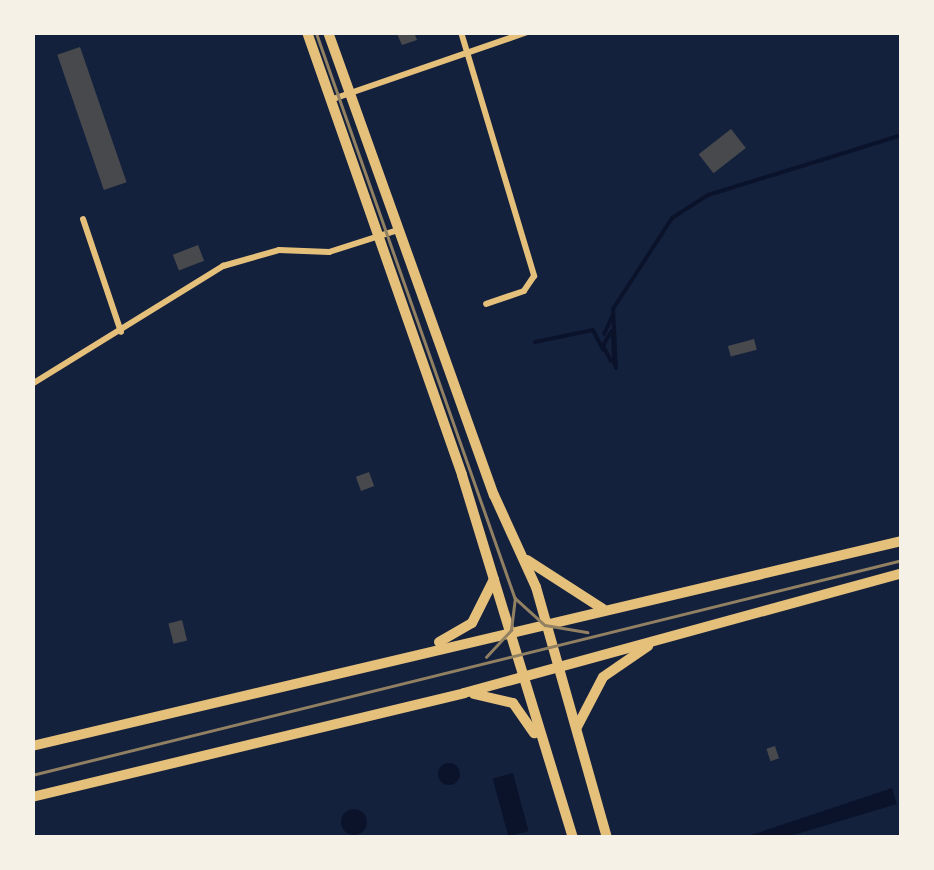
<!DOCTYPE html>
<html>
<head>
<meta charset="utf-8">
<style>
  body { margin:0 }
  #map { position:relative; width:934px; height:870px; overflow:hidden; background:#14213d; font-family:Mulish,sans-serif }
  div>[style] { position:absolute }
  .water>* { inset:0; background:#0b132b; transform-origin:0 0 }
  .round { border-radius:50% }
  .stream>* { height:4px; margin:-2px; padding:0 2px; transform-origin:2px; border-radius:2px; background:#0b132b }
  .building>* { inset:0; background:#48494c; transform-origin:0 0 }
  .minor>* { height:6px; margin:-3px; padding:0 3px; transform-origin:3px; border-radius:3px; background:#e5c07b }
  .primary>* { height:10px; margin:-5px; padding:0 5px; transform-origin:5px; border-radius:5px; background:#e5c07b }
  .tram>* { height:2.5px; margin:-1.25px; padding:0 1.25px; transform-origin:1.25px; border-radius:1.25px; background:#918062 }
  span { translate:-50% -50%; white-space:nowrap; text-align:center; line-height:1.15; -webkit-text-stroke:9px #f6f1e7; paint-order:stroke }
  .frame { position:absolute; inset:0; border:35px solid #f6f1e7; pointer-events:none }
</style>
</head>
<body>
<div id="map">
  <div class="water">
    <div class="round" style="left:438px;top:763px;width:22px;height:22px"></div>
    <div style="left:513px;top:773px;width:60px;height:21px;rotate:75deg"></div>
    <div style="clip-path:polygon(892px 788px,897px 804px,787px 837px,745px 837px)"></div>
    <div class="round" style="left:341px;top:809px;width:26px;height:26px"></div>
  </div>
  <div class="stream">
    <div style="left:613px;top:330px;width:34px;rotate:88deg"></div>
    <div style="left:611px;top:332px;width:16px;rotate:120deg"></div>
    <div style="left:603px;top:346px;width:17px;rotate:62deg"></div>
    <div style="left:604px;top:334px;width:19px;rotate:-65deg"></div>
    <div style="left:535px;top:342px;width:59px;rotate:-11.7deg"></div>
    <div style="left:593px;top:330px;width:22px;rotate:63deg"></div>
    <div style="left:616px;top:368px;width:59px;rotate:-92.9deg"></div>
    <div style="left:613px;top:309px;width:108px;rotate:-57deg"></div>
    <div style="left:672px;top:218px;width:43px;rotate:-32.6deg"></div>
    <div style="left:708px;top:195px;width:203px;rotate:-17.2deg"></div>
  </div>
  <div class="building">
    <div style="clip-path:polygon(414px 32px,417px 40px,402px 45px,397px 34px)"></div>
    <div style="left:80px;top:47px;width:143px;height:24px;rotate:71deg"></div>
    <div style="left:731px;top:129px;width:24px;height:41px;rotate:52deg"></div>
    <div style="left:198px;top:245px;width:17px;height:27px;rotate:69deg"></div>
    <div style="left:754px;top:339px;width:11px;height:27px;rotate:75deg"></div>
    <div style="left:369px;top:472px;width:15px;height:14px;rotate:70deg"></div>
    <div style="left:182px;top:620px;width:21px;height:14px;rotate:76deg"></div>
    <div style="left:775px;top:746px;width:13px;height:9px;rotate:72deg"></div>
  </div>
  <div class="minor">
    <div style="left:461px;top:32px;width:255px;rotate:73.3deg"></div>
    <div style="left:534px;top:276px;width:18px;rotate:124deg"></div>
    <div style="left:524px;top:291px;width:40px;rotate:161.1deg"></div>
    <div style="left:330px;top:100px;width:208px;rotate:-19deg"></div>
    <div style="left:83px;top:219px;width:119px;rotate:71.4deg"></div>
    <div style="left:32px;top:384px;width:225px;rotate:-31.7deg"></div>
    <div style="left:223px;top:266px;width:58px;rotate:-15.9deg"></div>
    <div style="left:279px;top:250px;width:50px;rotate:2.3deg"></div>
    <div style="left:329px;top:252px;width:72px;rotate:-17.7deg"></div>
  </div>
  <div class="primary">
    <div style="left:307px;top:32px;width:469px;rotate:70.7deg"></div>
    <div style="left:462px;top:475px;width:380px;rotate:73deg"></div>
    <div style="left:328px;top:32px;width:492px;rotate:70.3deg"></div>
    <div style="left:494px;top:495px;width:101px;rotate:65.5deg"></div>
    <div style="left:536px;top:587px;width:261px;rotate:74.2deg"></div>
    <div style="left:527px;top:560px;width:90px;rotate:32.8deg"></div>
    <div style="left:439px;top:642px;width:38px;rotate:-30deg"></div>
    <div style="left:472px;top:623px;width:49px;rotate:-63.4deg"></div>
    <div style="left:474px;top:694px;width:40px;rotate:13deg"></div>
    <div style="left:513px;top:703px;width:37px;rotate:55deg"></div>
    <div style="left:577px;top:727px;width:56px;rotate:-62.5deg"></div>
    <div style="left:603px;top:677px;width:55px;rotate:-34.6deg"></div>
    <div style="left:32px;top:746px;width:894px;rotate:-13.26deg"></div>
    <div style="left:32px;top:797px;width:444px;rotate:-13.5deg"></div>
    <div style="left:464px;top:693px;width:454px;rotate:-15.3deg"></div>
  </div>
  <div class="tram">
    <div style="left:316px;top:32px;width:600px;rotate:70.63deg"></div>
    <div style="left:515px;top:598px;width:40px;rotate:42deg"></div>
    <div style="left:545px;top:625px;width:43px;rotate:9.5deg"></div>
    <div style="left:486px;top:657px;width:37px;rotate:-47deg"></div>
    <div style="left:511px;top:630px;width:32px;rotate:-83deg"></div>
    <div style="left:32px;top:775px;width:896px;rotate:-13.88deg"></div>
  </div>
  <div class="frame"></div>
</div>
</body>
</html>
